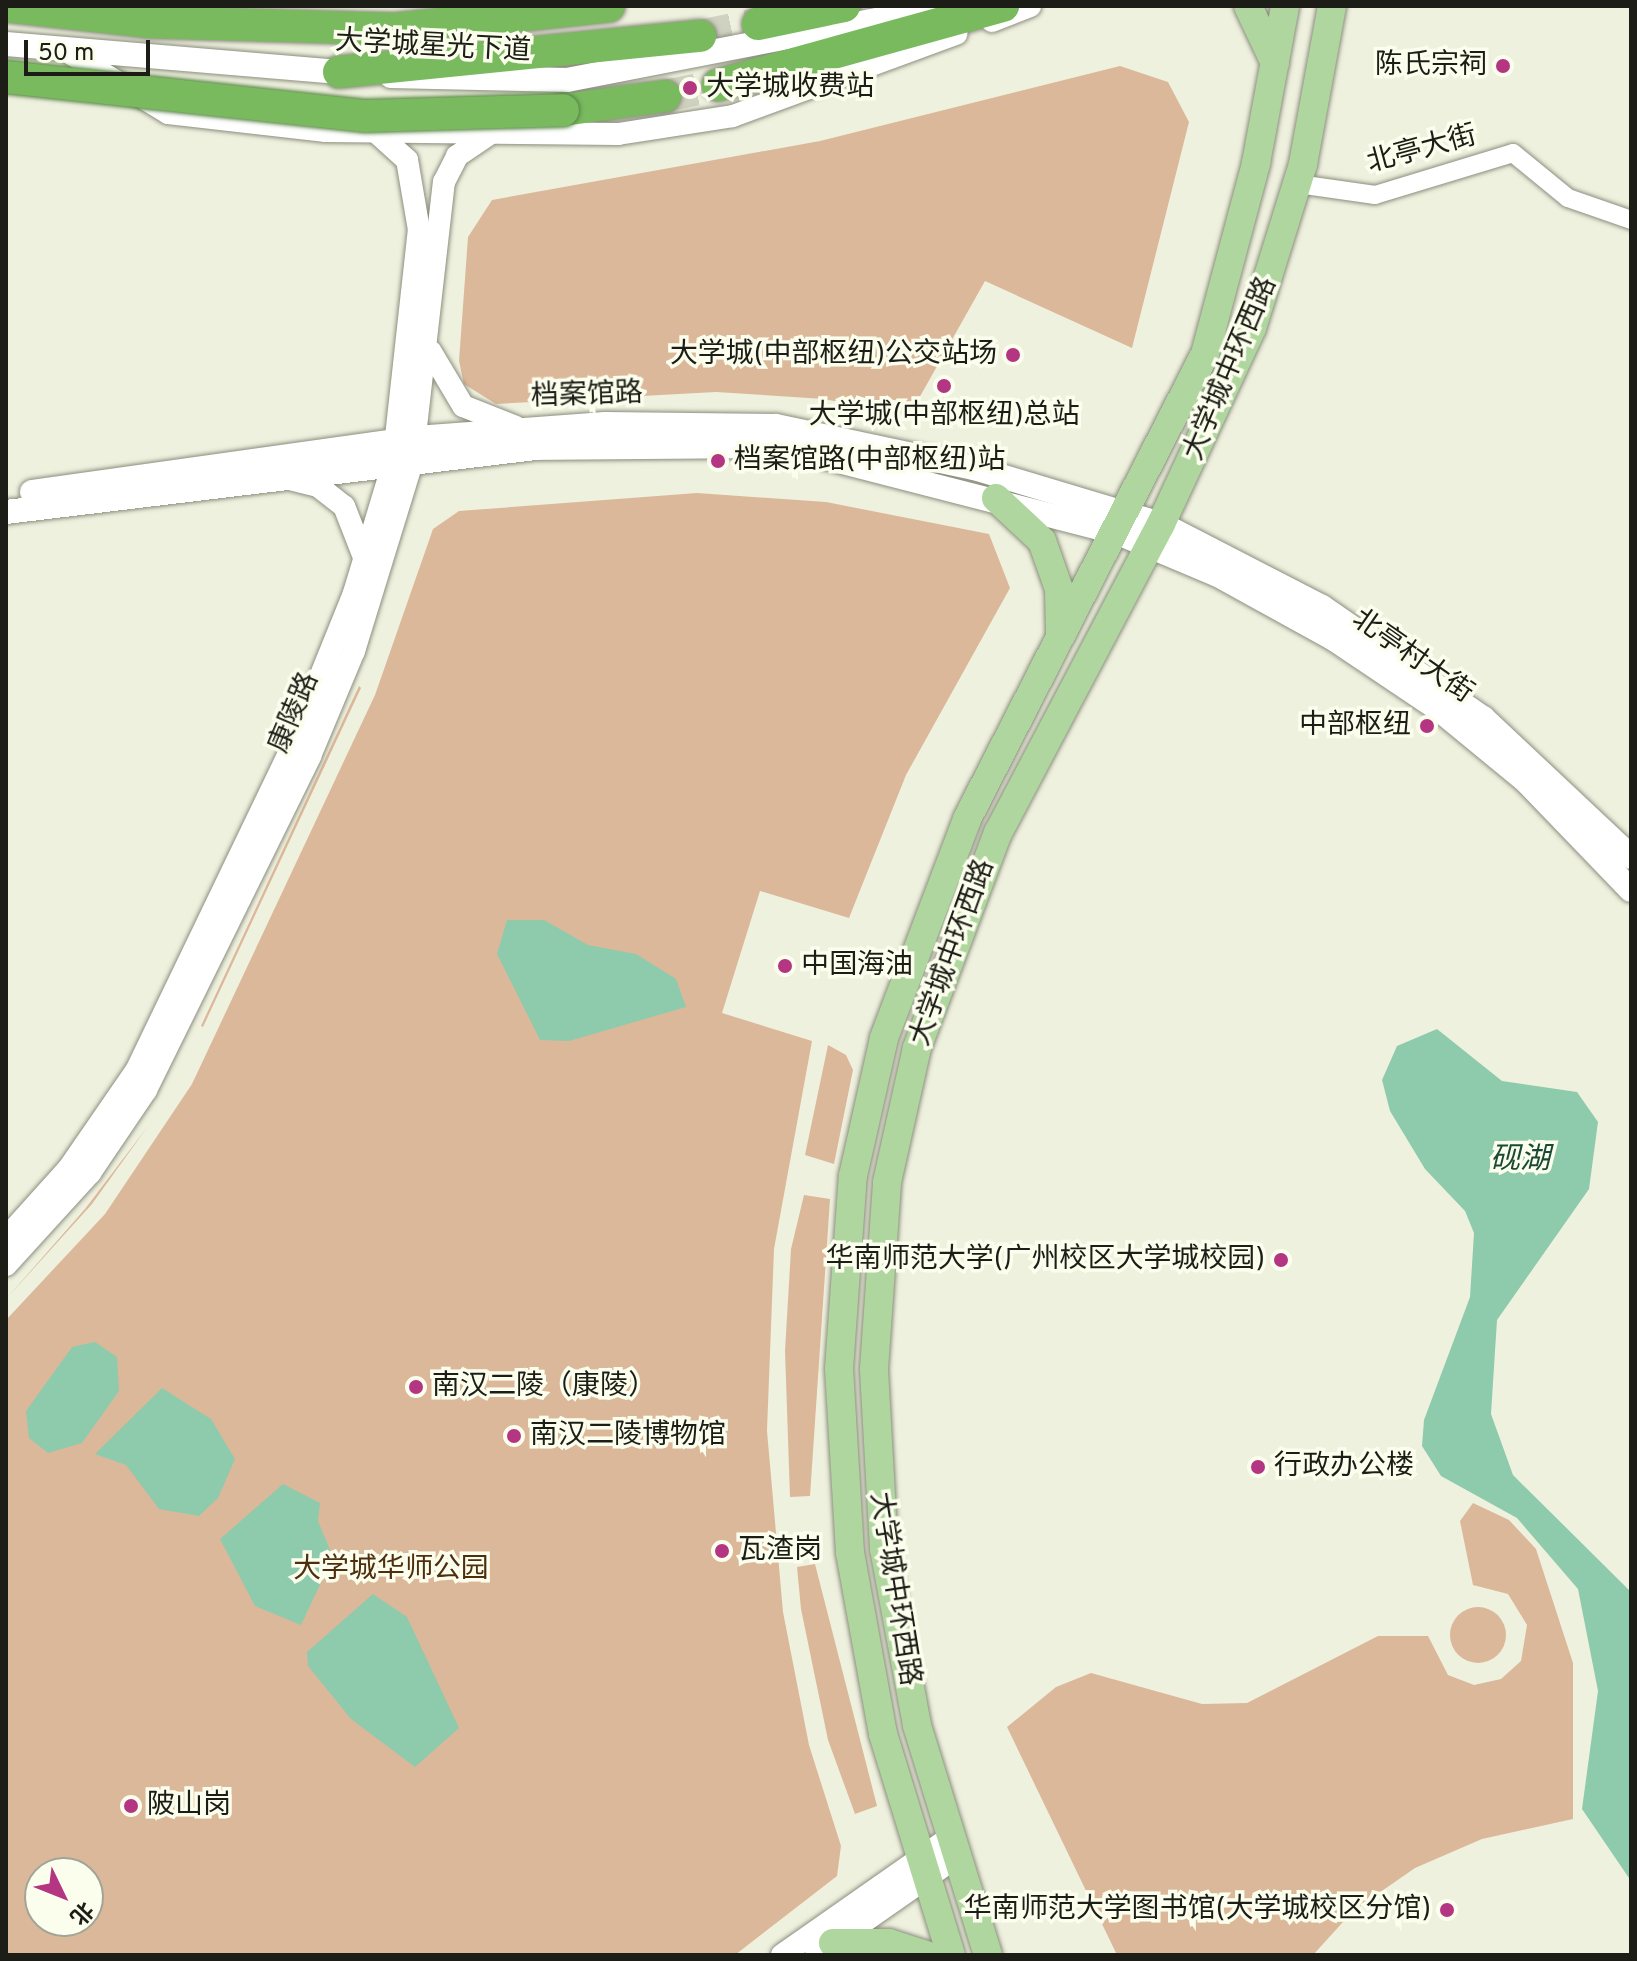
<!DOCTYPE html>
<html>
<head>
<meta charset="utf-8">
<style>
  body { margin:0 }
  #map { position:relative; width:1637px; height:1961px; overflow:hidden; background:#eff1df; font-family:Overpass,"Noto Sans SC",sans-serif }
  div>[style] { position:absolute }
  .green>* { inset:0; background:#dcb89a }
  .round { border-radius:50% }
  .water>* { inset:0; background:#8ecaac }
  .motorway-tunnel>* { height:32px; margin-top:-16px; transform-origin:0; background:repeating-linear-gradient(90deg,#cfd1c1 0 32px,transparent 0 48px) }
  .roads { filter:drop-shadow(0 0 2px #8c8e7e) drop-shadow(0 0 2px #8c8e7e) }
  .minor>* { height:18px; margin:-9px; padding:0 9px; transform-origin:9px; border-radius:9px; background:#fff }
  .tertiary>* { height:22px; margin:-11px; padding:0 11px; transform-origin:11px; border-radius:11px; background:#fff }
  .secondary>* { height:24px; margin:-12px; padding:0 12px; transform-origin:12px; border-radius:12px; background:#fff }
  .primary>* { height:28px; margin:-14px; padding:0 14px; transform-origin:14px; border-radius:14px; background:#afd69e }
  .motorway>* { height:32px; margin:-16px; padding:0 16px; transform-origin:16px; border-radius:16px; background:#79ba5e }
  .bridges { filter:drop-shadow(0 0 2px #588345) drop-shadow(0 0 2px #588345) }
  .motorway-bridge>* { height:32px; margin:-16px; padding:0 16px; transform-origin:16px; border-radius:16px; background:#79ba5e }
  .dots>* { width:22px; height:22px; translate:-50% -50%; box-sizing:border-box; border:4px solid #fcfeed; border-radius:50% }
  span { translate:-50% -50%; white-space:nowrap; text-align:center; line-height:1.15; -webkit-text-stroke:7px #fcfeed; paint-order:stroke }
  .street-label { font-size:28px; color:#1c1d16 }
  .poi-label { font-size:28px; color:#1c1d16 }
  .right { translate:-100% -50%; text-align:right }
  .left { translate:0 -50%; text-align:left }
  .park-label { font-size:28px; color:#4d2e0e }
  .water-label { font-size:30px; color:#1a4a35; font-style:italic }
  .frame { position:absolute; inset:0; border:8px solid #1c1d16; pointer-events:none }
  .north { position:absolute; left:24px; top:1857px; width:80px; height:80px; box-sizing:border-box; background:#fcfeed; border:2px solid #a2a497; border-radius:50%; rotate:133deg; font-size:22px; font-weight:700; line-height:32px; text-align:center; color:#1c1d16 }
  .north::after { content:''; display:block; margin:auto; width:28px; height:36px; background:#b43581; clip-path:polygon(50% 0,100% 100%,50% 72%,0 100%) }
  .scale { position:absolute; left:24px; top:40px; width:126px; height:36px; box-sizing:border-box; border:4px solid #1c1d16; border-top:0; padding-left:10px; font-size:24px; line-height:28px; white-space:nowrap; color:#1c1d16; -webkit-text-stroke:6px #fcfeed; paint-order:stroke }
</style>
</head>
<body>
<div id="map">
  <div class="green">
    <div style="clip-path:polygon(1120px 66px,1168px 82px,1189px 122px,1132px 348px,985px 281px,909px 416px,824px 399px,716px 392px,496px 404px,464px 384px,459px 361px,468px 237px,492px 200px,820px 141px)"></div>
    <div style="clip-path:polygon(evenodd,697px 493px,826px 502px,989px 534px,1010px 588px,906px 775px,849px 918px,760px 891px,722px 1013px,812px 1041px,774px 1249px,767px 1431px,783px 1612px,809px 1745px,841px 1846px,837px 1876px,735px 1955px,6px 1955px,6px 1320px,105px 1214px,192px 1084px,375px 695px,433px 529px,459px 511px,697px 493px,40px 1873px,88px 1873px,88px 1921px,40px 1921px,40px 1873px)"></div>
    <div style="clip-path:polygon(359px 686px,361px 688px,203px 1027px,201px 1026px)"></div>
    <div style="clip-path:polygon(828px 1045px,846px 1055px,853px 1070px,834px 1164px,805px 1155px)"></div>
    <div style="clip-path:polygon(148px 1126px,92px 1204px,6px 1299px,85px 1209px)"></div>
    <div style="clip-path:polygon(804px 1195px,830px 1199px,810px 1496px,790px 1497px,785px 1351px,791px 1249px)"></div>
    <div style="clip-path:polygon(1473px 1503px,1509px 1520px,1536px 1549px,1573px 1663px,1573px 1819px,1482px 1839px,1415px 1868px,1353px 1911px,1313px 1955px,1117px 1955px,1007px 1727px,1056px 1687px,1091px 1673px,1202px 1704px,1247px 1703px,1378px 1636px,1428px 1636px,1448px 1675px,1474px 1685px,1501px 1679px,1521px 1661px,1527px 1625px,1508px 1594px,1473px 1585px,1460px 1521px)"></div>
    <div style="clip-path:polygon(815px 1564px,877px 1806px,855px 1814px,828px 1740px,801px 1609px,797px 1567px)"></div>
    <div class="round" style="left:1450px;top:1607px;width:56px;height:56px"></div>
  </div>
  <div class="water">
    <div style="clip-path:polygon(507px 920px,544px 920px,588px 945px,636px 954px,676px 979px,686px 1007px,569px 1041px,540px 1040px,497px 954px)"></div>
    <div style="clip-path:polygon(1437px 1029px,1502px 1081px,1577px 1092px,1598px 1122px,1589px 1189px,1497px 1320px,1491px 1414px,1513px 1475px,1631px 1592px,1631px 1881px,1582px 1809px,1598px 1691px,1578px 1589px,1517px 1518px,1441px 1476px,1422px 1446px,1424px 1420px,1470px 1297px,1474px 1233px,1465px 1211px,1425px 1169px,1390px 1111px,1382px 1080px,1397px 1046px)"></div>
    <div style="clip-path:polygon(95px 1342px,117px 1357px,119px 1391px,82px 1443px,48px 1453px,29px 1438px,26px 1411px,72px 1347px)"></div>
    <div style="clip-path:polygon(162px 1388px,211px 1419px,235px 1459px,218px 1498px,199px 1516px,159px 1509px,126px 1465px,95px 1454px)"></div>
    <div style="clip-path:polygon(283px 1484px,320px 1503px,318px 1521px,333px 1557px,301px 1625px,255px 1606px,220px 1539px)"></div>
    <div style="clip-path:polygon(373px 1594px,407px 1617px,459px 1728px,415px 1767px,351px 1719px,308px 1666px,307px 1652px)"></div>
  </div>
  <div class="motorway-tunnel">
    <div style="left:700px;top:36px;width:59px;rotate:-11.7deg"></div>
    <div style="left:665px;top:96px;width:54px;rotate:-11.7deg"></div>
  </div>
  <div class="roads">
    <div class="minor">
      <div style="left:1298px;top:184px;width:78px;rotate:8.1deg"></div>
      <div style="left:1375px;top:195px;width:144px;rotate:-16.9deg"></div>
      <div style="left:1513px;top:153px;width:71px;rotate:39.3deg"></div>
      <div style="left:1568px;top:198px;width:67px;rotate:19.2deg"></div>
    </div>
    <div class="tertiary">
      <div style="left:992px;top:21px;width:41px;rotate:-21.5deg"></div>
      <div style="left:68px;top:52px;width:117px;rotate:31.4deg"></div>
      <div style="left:168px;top:113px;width:159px;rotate:6.5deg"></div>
      <div style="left:326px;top:131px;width:292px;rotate:0.6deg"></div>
      <div style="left:618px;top:134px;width:116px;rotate:-8.9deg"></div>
      <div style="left:733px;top:116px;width:238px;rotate:-20.2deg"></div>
      <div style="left:431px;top:352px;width:63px;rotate:59.3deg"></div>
      <div style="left:463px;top:406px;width:57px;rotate:21.6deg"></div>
      <div style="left:290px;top:479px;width:29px;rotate:14deg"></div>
      <div style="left:318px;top:486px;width:33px;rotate:38deg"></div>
      <div style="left:344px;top:506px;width:58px;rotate:68.7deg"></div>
      <div style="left:6px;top:1238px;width:94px;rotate:-48deg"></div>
      <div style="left:69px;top:1168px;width:118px;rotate:-55.4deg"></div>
      <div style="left:136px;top:1071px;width:357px;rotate:-64.3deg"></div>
      <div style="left:291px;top:749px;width:168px;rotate:-68deg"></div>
      <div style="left:354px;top:593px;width:135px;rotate:-73.2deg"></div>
      <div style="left:393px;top:464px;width:235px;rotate:-83.7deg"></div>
      <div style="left:419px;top:230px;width:71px;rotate:-99.7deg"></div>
      <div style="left:407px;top:160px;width:42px;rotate:-137.9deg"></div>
      <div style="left:6px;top:1265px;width:125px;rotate:-47.6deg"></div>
      <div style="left:90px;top:1173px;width:100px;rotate:-56deg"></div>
      <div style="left:146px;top:1090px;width:372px;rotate:-63.8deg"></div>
      <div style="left:310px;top:756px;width:114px;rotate:-67.3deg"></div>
      <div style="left:354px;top:651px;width:198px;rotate:-72.9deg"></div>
      <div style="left:412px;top:462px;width:282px;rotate:-83.5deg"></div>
      <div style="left:444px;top:182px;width:29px;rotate:-63deg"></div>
      <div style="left:457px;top:156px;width:40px;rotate:-34deg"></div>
      <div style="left:782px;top:1955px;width:204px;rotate:-35deg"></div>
      <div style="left:816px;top:1955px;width:169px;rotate:-34.9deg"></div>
    </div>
    <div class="secondary">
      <div style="left:6px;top:44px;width:349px;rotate:4.8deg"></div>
      <div style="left:391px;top:76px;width:176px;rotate:1.3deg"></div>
      <div style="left:567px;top:80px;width:387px;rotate:-11deg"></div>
      <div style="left:32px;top:492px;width:388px;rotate:-8deg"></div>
      <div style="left:416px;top:438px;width:190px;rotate:-4.2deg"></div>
      <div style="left:605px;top:424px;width:171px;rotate:0.7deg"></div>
      <div style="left:776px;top:426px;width:202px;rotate:12deg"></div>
      <div style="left:974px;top:468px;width:195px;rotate:16.7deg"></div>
      <div style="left:1161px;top:524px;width:181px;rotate:27.3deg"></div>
      <div style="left:1322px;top:607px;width:196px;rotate:34.6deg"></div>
      <div style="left:1483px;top:718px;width:203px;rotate:43.2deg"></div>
      <div style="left:6px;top:512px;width:534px;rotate:-6.89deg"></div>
      <div style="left:536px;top:448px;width:244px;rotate:-0.5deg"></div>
      <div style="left:780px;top:446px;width:349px;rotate:14.4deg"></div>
      <div style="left:1118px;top:533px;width:108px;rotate:22.8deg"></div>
      <div style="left:1218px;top:575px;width:132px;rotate:28.9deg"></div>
      <div style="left:1334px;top:639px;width:129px;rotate:33.9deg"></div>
      <div style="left:1441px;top:711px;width:110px;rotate:39.5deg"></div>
      <div style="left:1526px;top:781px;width:151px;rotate:46.1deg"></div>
    </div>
    <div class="primary">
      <div style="left:1248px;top:6px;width:63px;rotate:64.7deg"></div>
      <div style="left:996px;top:498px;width:63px;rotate:43.1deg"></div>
      <div style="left:1042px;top:541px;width:51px;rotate:70.5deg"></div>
      <div style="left:1059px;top:589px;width:44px;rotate:88.7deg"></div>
      <div style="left:833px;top:1943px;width:56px"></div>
      <div style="left:889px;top:1943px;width:40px;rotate:18deg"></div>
      <div style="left:951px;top:1955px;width:231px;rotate:-107.1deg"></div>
      <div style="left:883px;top:1734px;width:184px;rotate:-100.3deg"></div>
      <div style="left:850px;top:1553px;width:184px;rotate:-93.4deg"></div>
      <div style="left:839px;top:1369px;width:194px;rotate:-85.9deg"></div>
      <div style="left:853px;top:1176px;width:141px;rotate:-77.3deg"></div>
      <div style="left:884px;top:1038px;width:234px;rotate:-69.2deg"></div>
      <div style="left:967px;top:819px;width:522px;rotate:-62.9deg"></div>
      <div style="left:1205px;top:354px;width:198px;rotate:-75deg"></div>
      <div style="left:1256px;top:163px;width:160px;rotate:-79.5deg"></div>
      <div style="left:988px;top:1955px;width:241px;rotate:-107.2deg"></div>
      <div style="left:917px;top:1725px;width:179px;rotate:-100.6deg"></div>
      <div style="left:884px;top:1549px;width:180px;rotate:-93.2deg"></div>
      <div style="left:874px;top:1369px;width:187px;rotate:-86deg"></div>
      <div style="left:887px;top:1182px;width:137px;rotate:-77.4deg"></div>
      <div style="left:917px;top:1048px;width:230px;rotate:-69.4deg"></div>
      <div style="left:998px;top:833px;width:349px;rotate:-62.2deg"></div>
      <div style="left:1161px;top:524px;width:216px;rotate:-65.1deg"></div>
      <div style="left:1252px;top:328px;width:172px;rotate:-72.7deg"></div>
      <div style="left:1303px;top:164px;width:161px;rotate:-79.6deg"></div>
    </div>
    <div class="motorway">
      <div style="left:6px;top:6px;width:143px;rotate:6.4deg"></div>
      <div style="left:148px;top:22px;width:247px;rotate:1.6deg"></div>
      <div style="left:395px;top:29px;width:215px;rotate:-6.1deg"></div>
      <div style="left:758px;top:24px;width:88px;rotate:-11.8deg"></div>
      <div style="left:339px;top:72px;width:363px;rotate:-5.7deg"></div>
      <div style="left:718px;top:85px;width:296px;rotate:-15.5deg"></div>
      <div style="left:563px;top:110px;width:103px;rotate:-7.8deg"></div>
    </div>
  </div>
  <div class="bridges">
    <div class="motorway-bridge">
      <div style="left:6px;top:77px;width:362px;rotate:6.2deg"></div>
      <div style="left:366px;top:116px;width:197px;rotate:-1.7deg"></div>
    </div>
  </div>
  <div class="dots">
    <div style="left:1503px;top:66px;background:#b43581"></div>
    <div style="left:690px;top:88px;background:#b43581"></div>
    <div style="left:1013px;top:355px;background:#b43581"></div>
    <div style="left:944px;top:386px;background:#b43581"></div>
    <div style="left:718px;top:461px;background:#b43581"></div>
    <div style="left:1427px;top:726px;background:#b43581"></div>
    <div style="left:785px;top:966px;background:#b43581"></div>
    <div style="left:1281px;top:1260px;background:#b43581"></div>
    <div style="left:416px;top:1387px;background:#b43581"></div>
    <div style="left:514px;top:1436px;background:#b43581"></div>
    <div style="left:1258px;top:1467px;background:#b43581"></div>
    <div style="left:722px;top:1551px;background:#b43581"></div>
    <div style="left:131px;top:1806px;background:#b43581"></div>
    <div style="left:1447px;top:1910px;background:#b43581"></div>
  </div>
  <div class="street-label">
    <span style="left:433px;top:47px;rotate:3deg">大学城星光下道</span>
    <span style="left:1422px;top:150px;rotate:-15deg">北亭大街</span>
    <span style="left:1231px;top:369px;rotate:-67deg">大学城中环西路</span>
    <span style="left:587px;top:396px;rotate:-2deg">档案馆路</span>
    <span style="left:1412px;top:657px;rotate:35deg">北亭村大街</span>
    <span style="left:295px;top:713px;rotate:-67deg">康陵路</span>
    <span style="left:953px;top:953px;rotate:-70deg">大学城中环西路</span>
    <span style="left:894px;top:1589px;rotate:81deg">大学城中环西路</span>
  </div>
  <div class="poi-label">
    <span class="right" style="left:1487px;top:66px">陈氏宗祠</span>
    <span class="left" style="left:706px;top:88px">大学城收费站</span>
    <span class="right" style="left:997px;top:355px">大学城(中部枢纽)公交站场</span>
    <span style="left:944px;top:416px">大学城(中部枢纽)总站</span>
    <span class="left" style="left:734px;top:461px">档案馆路(中部枢纽)站</span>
    <span class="right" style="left:1411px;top:726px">中部枢纽</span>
    <span class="left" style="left:801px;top:966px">中国海油</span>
    <span class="right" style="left:1265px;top:1260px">华南师范大学(广州校区大学城校园)</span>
    <span class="left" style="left:432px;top:1387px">南汉二陵（康陵）</span>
    <span class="left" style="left:530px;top:1436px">南汉二陵博物馆</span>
    <span class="left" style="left:1274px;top:1467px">行政办公楼</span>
    <span class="left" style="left:738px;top:1551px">瓦渣岗</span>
    <span class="left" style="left:147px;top:1806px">陂山岗</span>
    <span class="right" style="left:1431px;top:1910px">华南师范大学图书馆(大学城校区分馆)</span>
  </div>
  <div class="park-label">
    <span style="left:391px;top:1570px">大学城华师公园</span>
  </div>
  <div class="water-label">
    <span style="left:1520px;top:1161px">砚湖</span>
  </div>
  <div class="frame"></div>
  <div class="north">北</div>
  <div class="scale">50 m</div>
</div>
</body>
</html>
